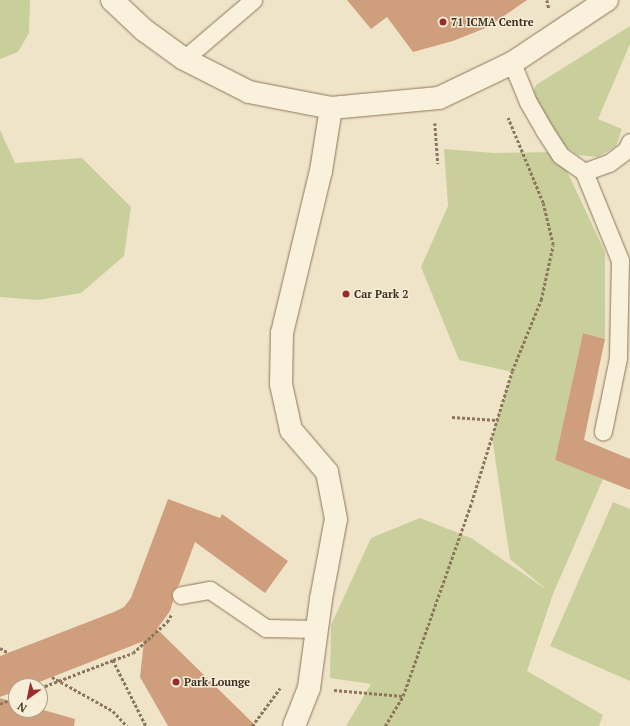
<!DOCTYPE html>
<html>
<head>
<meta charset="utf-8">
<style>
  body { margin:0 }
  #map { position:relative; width:630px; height:726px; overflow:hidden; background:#f0e4c8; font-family:"PT Serif",serif }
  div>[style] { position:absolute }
  .green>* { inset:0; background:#c9cf9b }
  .building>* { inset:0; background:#cf9f7d }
  .path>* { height:2.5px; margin-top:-1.25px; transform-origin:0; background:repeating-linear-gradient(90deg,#8d765c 0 3px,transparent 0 5px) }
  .roads { filter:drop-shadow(0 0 1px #8d765c) drop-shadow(0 0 1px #8d765c) }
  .service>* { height:17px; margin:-8.5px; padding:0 8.5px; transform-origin:8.5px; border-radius:8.5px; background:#faf1dc }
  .minor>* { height:22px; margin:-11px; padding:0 11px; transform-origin:11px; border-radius:11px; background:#faf1dc }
  .dots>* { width:11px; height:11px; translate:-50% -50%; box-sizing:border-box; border:2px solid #f7eed8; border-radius:50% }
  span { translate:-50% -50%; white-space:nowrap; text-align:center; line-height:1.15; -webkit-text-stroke:3px #f7eed8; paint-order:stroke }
  .poi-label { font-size:11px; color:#3d2e20; font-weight:700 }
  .left { translate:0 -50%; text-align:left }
  .north { position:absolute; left:8px; top:678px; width:40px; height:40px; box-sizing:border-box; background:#f7eed8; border:1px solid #ada18e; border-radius:50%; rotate:213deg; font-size:11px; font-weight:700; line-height:16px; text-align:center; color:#3d2e20 }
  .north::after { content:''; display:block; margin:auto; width:14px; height:18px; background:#9e2a2b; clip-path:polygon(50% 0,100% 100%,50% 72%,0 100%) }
</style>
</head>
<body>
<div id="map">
  <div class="green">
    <div style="clip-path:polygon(0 0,30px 0,29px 33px,18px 52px,0 59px)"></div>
    <div style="clip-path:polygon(630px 26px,630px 44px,598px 119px,622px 129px,616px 146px,598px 157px,578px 155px,563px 145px,532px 96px,536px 85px)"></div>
    <div style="clip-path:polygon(0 130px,15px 163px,82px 158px,131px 207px,124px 256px,81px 293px,38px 300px,0 297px)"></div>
    <div style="clip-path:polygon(444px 149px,494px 153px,558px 152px,605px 252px,605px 339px,583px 333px,555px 460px,603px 479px,553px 594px,527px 671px,603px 715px,599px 726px,346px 726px,371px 684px,330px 678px,331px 625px,371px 538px,420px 518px,471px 538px,547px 590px,510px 559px,492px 437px,512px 372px,459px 360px,421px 267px,448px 206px)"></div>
    <div style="clip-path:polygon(613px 502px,630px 509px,630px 681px,550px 646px)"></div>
  </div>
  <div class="building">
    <div style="clip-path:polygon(347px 0,527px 0,488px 27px,453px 41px,413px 52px,387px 17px,371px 29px)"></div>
    <div style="clip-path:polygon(583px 333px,605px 339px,584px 440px,630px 459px,630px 490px,555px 460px)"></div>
    <div style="clip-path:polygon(168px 499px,220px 518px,222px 514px,288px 561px,265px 593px,195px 542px,179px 585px,172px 592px,173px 601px,170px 611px,157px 629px,256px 726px,168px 726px,140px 677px,144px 641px,29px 686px,16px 686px,16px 691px,0 697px,0 656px,114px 612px,124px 607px,131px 598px)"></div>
    <div style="clip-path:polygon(0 698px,16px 703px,16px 710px,40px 709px,75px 719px,74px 726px,0 726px)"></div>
  </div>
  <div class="path">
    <div style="left:547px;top:0;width:9px;rotate:77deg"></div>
    <div style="left:435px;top:123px;width:41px;rotate:85.8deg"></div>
    <div style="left:452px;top:417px;width:45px;rotate:3.8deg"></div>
    <div style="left:0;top:648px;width:10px;rotate:29deg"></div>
    <div style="left:113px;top:660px;width:21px;rotate:-19deg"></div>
    <div style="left:133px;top:653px;width:46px;rotate:-42.4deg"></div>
    <div style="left:167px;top:622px;width:8px;rotate:-60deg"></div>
    <div style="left:52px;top:677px;width:70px;rotate:29.1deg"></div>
    <div style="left:113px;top:711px;width:21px;rotate:47deg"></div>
    <div style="left:40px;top:688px;width:78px;rotate:-21deg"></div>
    <div style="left:113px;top:660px;width:74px;rotate:63.4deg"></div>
    <div style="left:334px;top:690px;width:69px;rotate:5deg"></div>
    <div style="left:0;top:704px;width:17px;rotate:-24deg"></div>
    <div style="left:252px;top:726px;width:47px;rotate:-53.6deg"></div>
    <div style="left:385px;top:726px;width:35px;rotate:-59deg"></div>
    <div style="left:403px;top:696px;width:201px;rotate:-70.5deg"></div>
    <div style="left:470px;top:507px;width:142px;rotate:-72.8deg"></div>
    <div style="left:512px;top:371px;width:77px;rotate:-67.8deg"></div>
    <div style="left:541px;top:300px;width:56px;rotate:-77.7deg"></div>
    <div style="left:553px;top:245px;width:43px;rotate:-103.4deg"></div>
    <div style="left:543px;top:203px;width:92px;rotate:-112.4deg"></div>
  </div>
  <div class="roads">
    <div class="service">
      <div style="left:184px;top:59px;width:91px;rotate:-40.5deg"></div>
      <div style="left:512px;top:63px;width:42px;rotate:67.7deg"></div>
      <div style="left:528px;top:102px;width:32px;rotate:60deg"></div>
      <div style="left:544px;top:130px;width:30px;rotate:57deg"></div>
      <div style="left:560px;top:155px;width:29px;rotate:35deg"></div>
      <div style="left:584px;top:172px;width:27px;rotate:-20deg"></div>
      <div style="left:609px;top:163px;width:21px;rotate:-37deg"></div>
      <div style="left:626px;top:150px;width:9px;rotate:-63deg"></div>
      <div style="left:584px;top:172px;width:95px;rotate:67.8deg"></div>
      <div style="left:620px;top:260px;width:98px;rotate:91.2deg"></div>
      <div style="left:618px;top:358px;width:75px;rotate:101.6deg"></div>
      <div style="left:181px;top:595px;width:29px;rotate:-10deg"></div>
      <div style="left:210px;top:590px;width:68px;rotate:34.2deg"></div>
      <div style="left:266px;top:628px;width:51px;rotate:1.1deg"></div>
    </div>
    <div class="minor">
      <div style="left:112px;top:0;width:44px;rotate:43.2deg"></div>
      <div style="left:144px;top:30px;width:49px;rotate:35.9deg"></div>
      <div style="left:184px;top:59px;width:73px;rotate:26.9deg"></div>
      <div style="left:249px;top:92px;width:84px;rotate:11deg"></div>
      <div style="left:331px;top:108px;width:108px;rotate:-5.3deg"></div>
      <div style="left:439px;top:98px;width:81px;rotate:-25.6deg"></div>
      <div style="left:512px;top:63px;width:114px;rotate:-33.6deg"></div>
      <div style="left:294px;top:726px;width:41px;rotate:-68.5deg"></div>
      <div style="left:309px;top:688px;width:90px;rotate:-82.3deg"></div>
      <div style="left:321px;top:599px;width:81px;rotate:-79.4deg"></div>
      <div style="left:336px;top:519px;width:48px;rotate:-100.8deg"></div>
      <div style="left:327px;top:472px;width:55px;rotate:-130.6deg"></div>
      <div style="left:291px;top:430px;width:47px;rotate:-102.3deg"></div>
      <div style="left:281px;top:384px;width:51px;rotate:-88.9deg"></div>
      <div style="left:282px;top:333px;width:167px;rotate:-76.5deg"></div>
      <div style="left:321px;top:171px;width:64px;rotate:-81deg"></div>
    </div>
  </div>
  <div class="dots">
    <div style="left:443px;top:22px;background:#9e2a2b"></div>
    <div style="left:346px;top:294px;background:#9e2a2b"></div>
    <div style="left:176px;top:682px;background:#9e2a2b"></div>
  </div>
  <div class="poi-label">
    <span class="left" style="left:451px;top:22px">71 ICMA Centre</span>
    <span class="left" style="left:354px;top:294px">Car Park 2</span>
    <span class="left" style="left:184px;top:682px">Park Lounge</span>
  </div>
  <div class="north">N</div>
</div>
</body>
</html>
